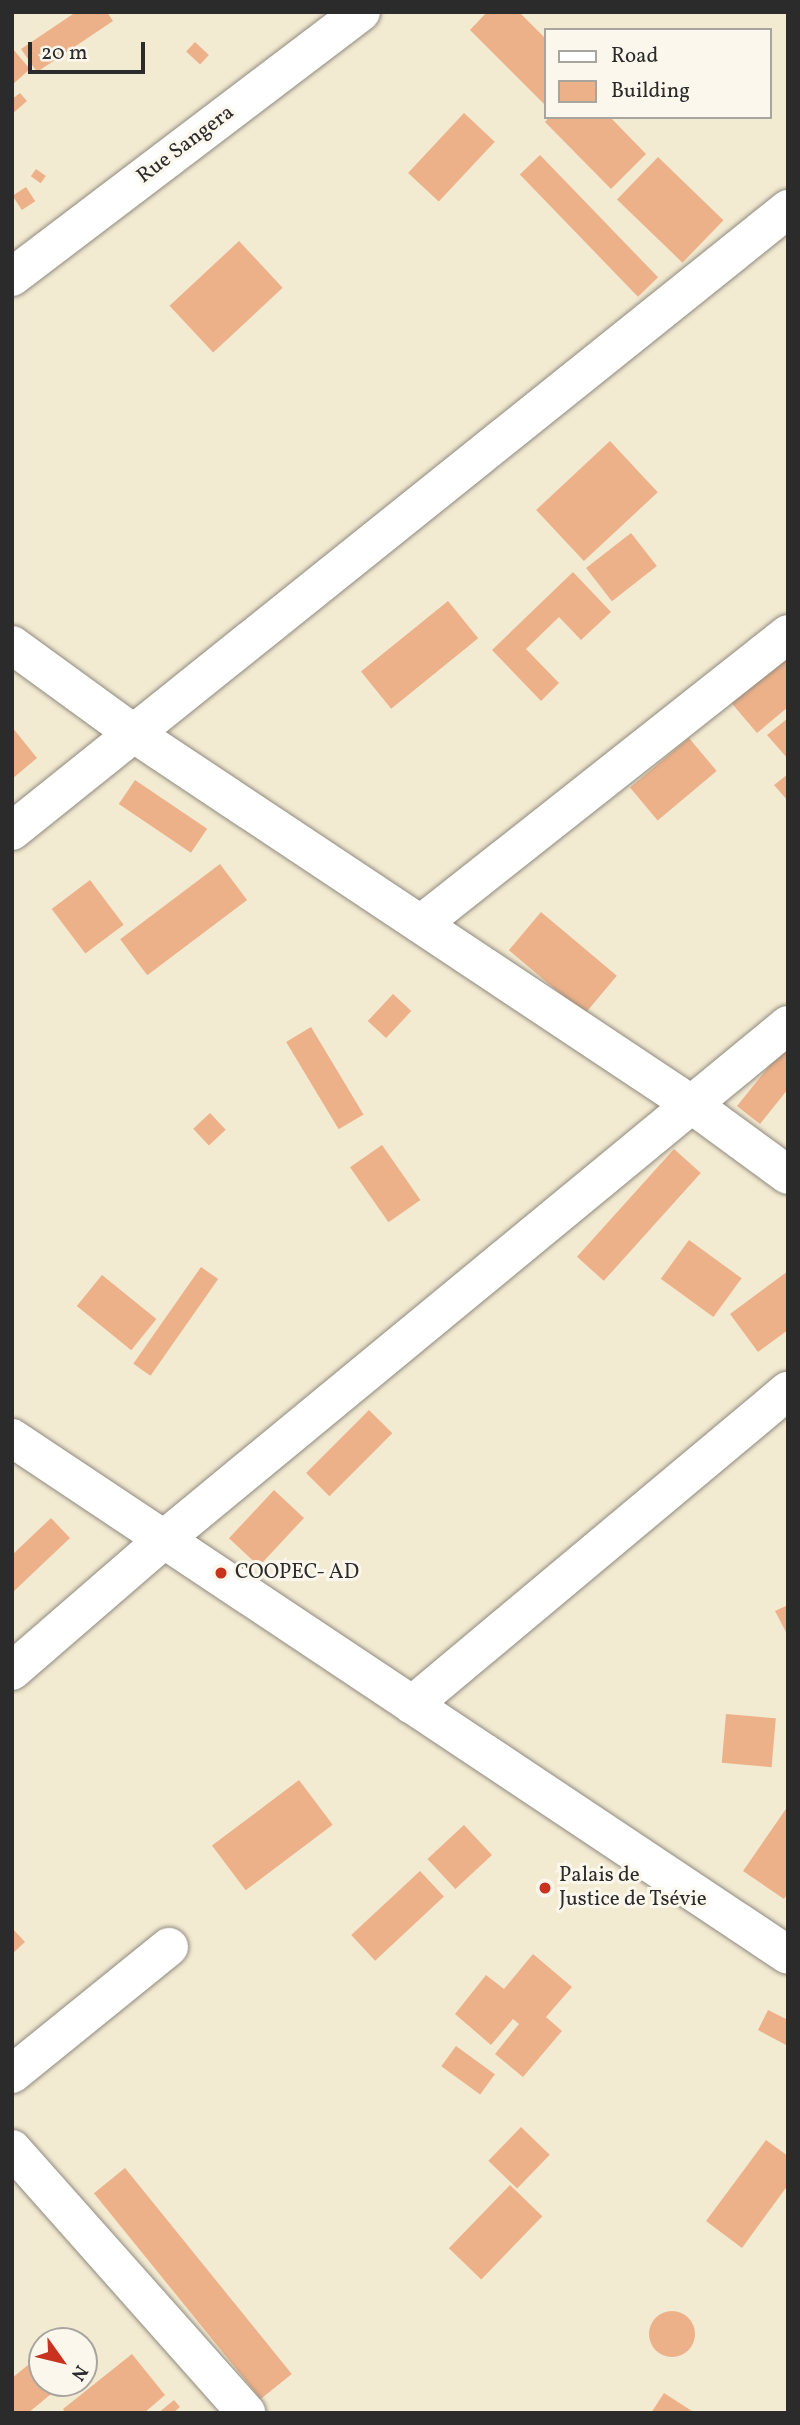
<!DOCTYPE html>
<html>
<head>
<meta charset="utf-8">
<style>
  body { margin:0 }
  #map { position:relative; width:800px; height:2425px; overflow:hidden; background:#f3ead2; font-family:Vollkorn,serif }
  div>[style] { position:absolute }
  .building>* { inset:0; background:#edb18a; transform-origin:0 0 }
  .round { border-radius:50% }
  .roads { filter:drop-shadow(0 0 2px #8f8a7e) drop-shadow(0 0 2px #8f8a7e) }
  .minor>* { height:38px; margin:-19px; padding:0 19px; transform-origin:19px; border-radius:19px; background:#fff }
  .dots>* { width:19px; height:19px; translate:-50% -50%; box-sizing:border-box; border:4px solid #fbf7ec; border-radius:50% }
  span { translate:-50% -50%; white-space:nowrap; text-align:center; line-height:1.15; -webkit-text-stroke:6px #fbf7ec; paint-order:stroke }
  .street-label { font-size:21px; color:#2b2b2b }
  .poi-label { font-size:21px; color:#2b2b2b }
  .left { translate:0 -50%; text-align:left }
  .frame { position:absolute; inset:0; border:14px solid #2b2b2b; pointer-events:none }
  .legend { position:absolute; left:544px; top:28px; width:228px; height:91px; box-sizing:border-box; background:#fbf7ec; border:2px solid #a8a59f; margin:0; padding:9px 12px; list-style:none; font-size:21px; color:#2b2b2b }
  .legend li { display:flex; align-items:center; gap:14px; height:35px }
  .legend b { width:35px; border:2px solid #a8a59f }
  .north { position:absolute; left:28px; top:2327px; width:70px; height:70px; box-sizing:border-box; background:#fbf7ec; border:2px solid #a8a59f; border-radius:50%; rotate:124deg; font-size:19px; font-weight:700; line-height:28px; text-align:center; color:#2b2b2b }
  .north::after { content:''; display:block; margin:auto; width:24px; height:32px; background:#c8321e; clip-path:polygon(50% 0,100% 100%,50% 72%,0 100%) }
  .scale { position:absolute; left:28px; top:42px; width:117px; height:32px; box-sizing:border-box; border:4px solid #2b2b2b; border-top:0; padding-left:9px; font-size:21px; line-height:24px; white-space:nowrap; color:#2b2b2b; -webkit-text-stroke:5px #fbf7ec; paint-order:stroke }
</style>
</head>
<body>
<div id="map">
  <div class="building">
    <div style="clip-path:polygon(76px 12px,107px 12px,113px 21px,37px 72px,21px 49px)"></div>
    <div style="clip-path:polygon(487px 12px,519px 12px,546px 39px,546px 106px,470px 30px)"></div>
    <div style="left:195px;top:42px;width:19px;height:13px;rotate:43deg"></div>
    <div style="clip-path:polygon(12px 48px,30px 69px,12px 85px)"></div>
    <div style="clip-path:polygon(20px 93px,27px 101px,12px 114px,12px 99px)"></div>
    <div style="left:464px;top:113px;width:42px;height:82px;rotate:43deg"></div>
    <div style="clip-path:polygon(549px 117px,610px 117px,646px 154px,611px 189px,545px 122px)"></div>
    <div style="left:540px;top:155px;width:170px;height:28px;rotate:46deg"></div>
    <div style="left:658px;top:157px;width:91px;height:59px;rotate:44deg"></div>
    <div style="left:36px;top:169px;width:12px;height:9px;rotate:35deg"></div>
    <div style="left:26px;top:187px;width:17px;height:16px;rotate:57deg"></div>
    <div style="left:239px;top:241px;width:64px;height:95px;rotate:47deg"></div>
    <div style="left:610px;top:441px;width:70px;height:101px;rotate:47deg"></div>
    <div style="left:631px;top:533px;width:42px;height:57px;rotate:52deg"></div>
    <div style="clip-path:polygon(573px 572px,611px 612px,581px 640px,559px 617px,526px 649px,559px 683px,541px 701px,492px 650px)"></div>
    <div style="left:448px;top:601px;width:48px;height:112px;rotate:51deg"></div>
    <div style="clip-path:polygon(788px 649px,788px 707px,757px 733px,728px 699px)"></div>
    <div style="clip-path:polygon(788px 718px,788px 759px,767px 735px)"></div>
    <div style="clip-path:polygon(12px 727px,37px 758px,12px 779px)"></div>
    <div style="left:689px;top:738px;width:43px;height:77px;rotate:50deg"></div>
    <div style="clip-path:polygon(788px 774px,788px 801px,774px 785px)"></div>
    <div style="left:135px;top:780px;width:87px;height:29px;rotate:34deg"></div>
    <div style="left:220px;top:864px;width:45px;height:125px;rotate:53deg"></div>
    <div style="left:90px;top:880px;width:56px;height:48px;rotate:53deg"></div>
    <div style="left:541px;top:912px;width:99px;height:50px;rotate:40deg"></div>
    <div style="left:393px;top:994px;width:25px;height:37px;rotate:43deg"></div>
    <div style="left:311px;top:1027px;width:102px;height:29px;rotate:59deg"></div>
    <div style="clip-path:polygon(786px 1045px,788px 1089px,760px 1124px,737px 1106px)"></div>
    <div style="left:210px;top:1113px;width:23px;height:23px;rotate:47deg"></div>
    <div style="left:382px;top:1145px;width:67px;height:39px;rotate:55deg"></div>
    <div style="left:674px;top:1149px;width:36px;height:145px;rotate:42deg"></div>
    <div style="left:689px;top:1240px;width:65px;height:48px;rotate:36deg"></div>
    <div style="left:201px;top:1267px;width:21px;height:118px;rotate:35deg"></div>
    <div style="clip-path:polygon(788px 1271px,788px 1330px,758px 1352px,730px 1314px)"></div>
    <div style="left:102px;top:1275px;width:70px;height:40px;rotate:39deg"></div>
    <div style="left:369px;top:1410px;width:33px;height:89px;rotate:45deg"></div>
    <div style="left:274px;top:1490px;width:41px;height:66px;rotate:43deg"></div>
    <div style="clip-path:polygon(51px 1518px,70px 1538px,12px 1593px,12px 1555px)"></div>
    <div style="clip-path:polygon(788px 1605px,788px 1636px,775px 1611px)"></div>
    <div style="left:726px;top:1714px;width:50px;height:49px;rotate:5deg"></div>
    <div style="left:299px;top:1780px;width:56px;height:109px;rotate:53deg"></div>
    <div style="clip-path:polygon(788px 1806px,788px 1893px,784px 1899px,743px 1871px)"></div>
    <div style="left:464px;top:1825px;width:41px;height:50px;rotate:47deg"></div>
    <div style="left:420px;top:1871px;width:35px;height:94px;rotate:47deg"></div>
    <div style="clip-path:polygon(12px 1928px,25px 1942px,12px 1954px)"></div>
    <div style="clip-path:polygon(533px 1954px,572px 1987px,546px 2017px,562px 2031px,523px 2077px,495px 2054px,519px 2024px,513px 2019px,491px 2045px,455px 2014px,486px 1975px,504px 1989px)"></div>
    <div style="clip-path:polygon(768px 2010px,788px 2020px,788px 2046px,758px 2030px)"></div>
    <div style="left:456px;top:2046px;width:48px;height:25px;rotate:36deg"></div>
    <div style="left:521px;top:2127px;width:40px;height:47px;rotate:44deg"></div>
    <div style="clip-path:polygon(766px 2140px,788px 2156px,788px 2185px,742px 2248px,706px 2221px)"></div>
    <div style="left:125px;top:2168px;width:265px;height:40px;rotate:51deg"></div>
    <div style="left:510px;top:2185px;width:45px;height:88px;rotate:44deg"></div>
    <div class="round" style="left:649px;top:2311px;width:46px;height:46px"></div>
    <div style="clip-path:polygon(132px 2354px,165px 2395px,144px 2413px,65px 2413px,63px 2409px)"></div>
    <div style="clip-path:polygon(33px 2361px,42px 2372px,42px 2383px,51px 2383px,56px 2390px,28px 2413px,12px 2413px,12px 2378px)"></div>
    <div style="clip-path:polygon(664px 2393px,695px 2413px,651px 2413px)"></div>
    <div style="clip-path:polygon(174px 2400px,180px 2407px,173px 2413px,158px 2413px)"></div>
  </div>
  <div class="roads">
    <div class="minor">
      <div style="left:12px;top:277px;width:438px;rotate:-37.2deg"></div>
      <div style="left:12px;top:645px;width:150px;rotate:36deg"></div>
      <div style="left:133px;top:733px;width:670px;rotate:33.62deg"></div>
      <div style="left:691px;top:1104px;width:120px;rotate:36.2deg"></div>
      <div style="left:12px;top:831px;width:995px;rotate:-38.71deg"></div>
      <div style="left:421px;top:924px;width:468px;rotate:-38.3deg"></div>
      <div style="left:12px;top:1438px;width:932px;rotate:33.67deg"></div>
      <div style="left:12px;top:1671px;width:200px;rotate:-40.9deg"></div>
      <div style="left:163px;top:1540px;width:810px;rotate:-39.49deg"></div>
      <div style="left:412px;top:1705px;width:490px;rotate:-39.9deg"></div>
      <div style="left:12px;top:2074px;width:202px;rotate:-39deg"></div>
      <div style="left:12px;top:2149px;width:353px;rotate:48.4deg"></div>
    </div>
  </div>
  <div class="dots">
    <div style="left:221px;top:1573px;background:#c8321e"></div>
    <div style="left:545px;top:1888px;background:#c8321e"></div>
  </div>
  <div class="street-label">
    <span style="left:186px;top:145px;rotate:-37deg">Rue Sangera</span>
  </div>
  <div class="poi-label">
    <span class="left" style="left:235px;top:1573px">COOPEC- AD</span>
    <span class="left" style="left:559px;top:1888px">Palais de<br>Justice de Tsévie</span>
  </div>
  <div class="frame"></div>
  <ul class="legend">
  <li><b style="height:9px;background:#fff"></b>Road</li>
  <li><b style="height:19px;background:#edb18a"></b>Building</li>
  </ul>
  <div class="north">N</div>
  <div class="scale">20 m</div>
</div>
</body>
</html>
